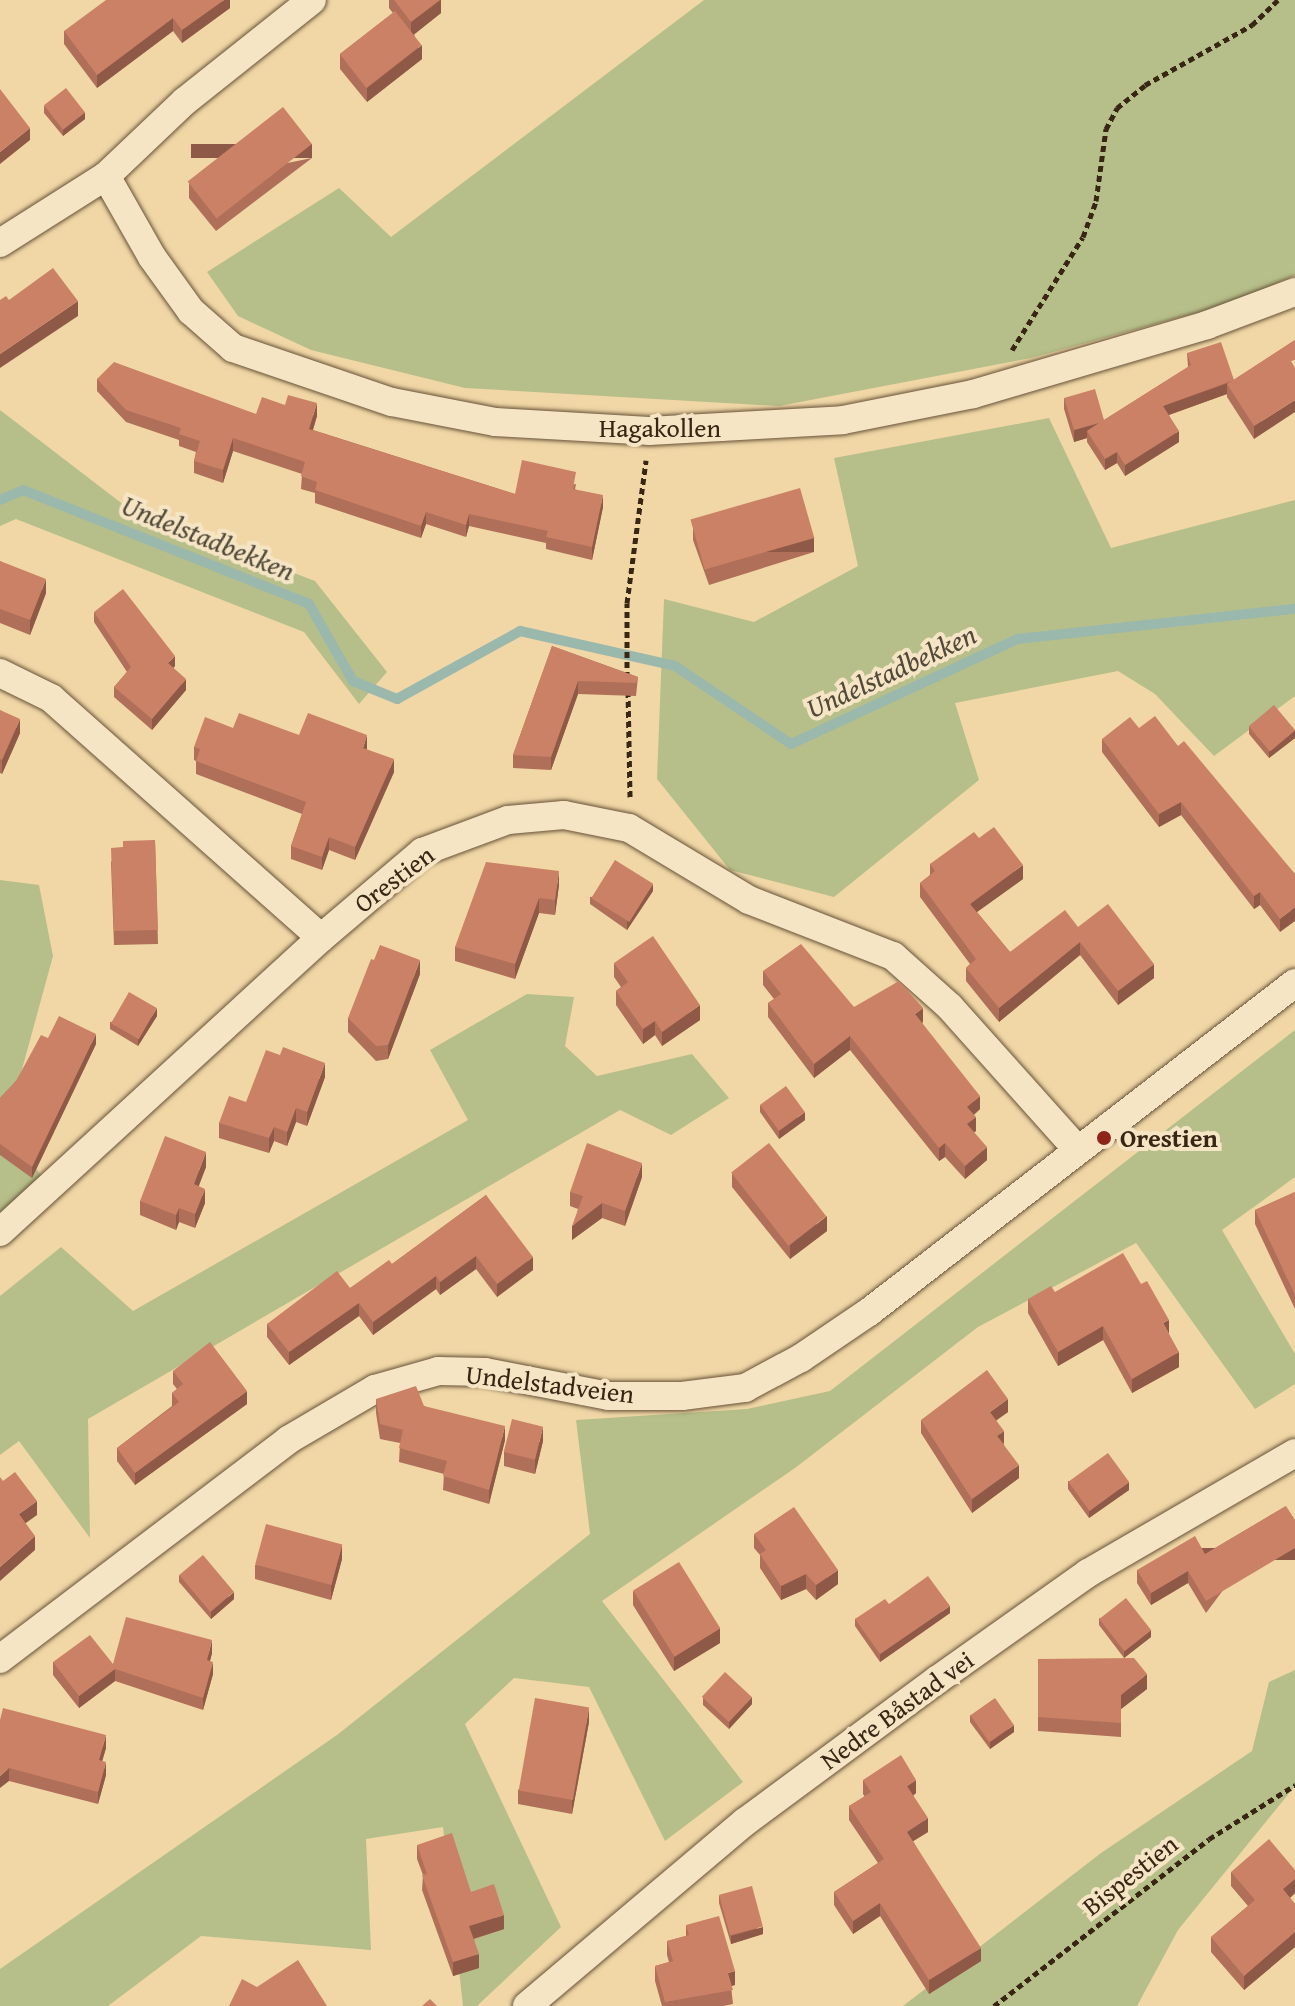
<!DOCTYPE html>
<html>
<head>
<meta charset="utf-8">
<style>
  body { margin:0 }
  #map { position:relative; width:1295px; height:2006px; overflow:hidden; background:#f1d7a6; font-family:"Gentium Book Plus",serif }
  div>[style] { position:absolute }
  .green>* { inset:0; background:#b6bf89 }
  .stream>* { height:10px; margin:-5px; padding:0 5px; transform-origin:5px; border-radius:5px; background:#9bb8ad }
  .path>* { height:5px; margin-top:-2.5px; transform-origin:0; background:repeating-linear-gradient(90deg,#382513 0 6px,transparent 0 10px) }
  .roads { filter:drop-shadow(0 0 2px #665238) drop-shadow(0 0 2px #665238) }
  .minor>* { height:28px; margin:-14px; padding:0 14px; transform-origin:14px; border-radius:14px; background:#f6e5c5 }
  .wall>* { inset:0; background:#af6f58 }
  .shaded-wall>* { inset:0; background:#8e5a47; transform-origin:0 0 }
  .building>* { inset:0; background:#cb8166; transform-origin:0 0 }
  .dots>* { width:22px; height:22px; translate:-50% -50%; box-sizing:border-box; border:4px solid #f6e5c5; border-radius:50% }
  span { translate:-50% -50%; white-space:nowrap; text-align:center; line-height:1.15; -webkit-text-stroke:8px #f6e5c5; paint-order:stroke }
  .street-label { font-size:26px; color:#382513 }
  .poi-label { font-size:26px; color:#382513; font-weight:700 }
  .left { translate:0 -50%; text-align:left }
  .water-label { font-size:28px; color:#514a3a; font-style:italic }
</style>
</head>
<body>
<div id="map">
  <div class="green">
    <div style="clip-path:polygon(704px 0,1295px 0,1295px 275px,1232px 303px,1031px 358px,779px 406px,465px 388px,311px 350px,238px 316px,207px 272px,339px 188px,391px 237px)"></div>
    <div style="clip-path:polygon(0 410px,133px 512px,315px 581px,387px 672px,359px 704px,304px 632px,16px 519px,0 526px)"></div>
    <div style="clip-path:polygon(1049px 418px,1111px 548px,1295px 500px,1295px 696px,1214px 756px,1155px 694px,1118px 671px,955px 703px,979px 780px,834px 897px,730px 870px,657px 779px,664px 599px,754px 622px,858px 566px,834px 458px)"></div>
    <div style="clip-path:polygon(0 880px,39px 885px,53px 956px,6px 1128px,43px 1178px,0 1218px)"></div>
    <div style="clip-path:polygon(527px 994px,574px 997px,565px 1046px,597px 1076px,692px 1054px,729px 1098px,671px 1135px,620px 1110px,88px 1419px,90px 1538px,19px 1441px,0 1455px,0 1296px,61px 1247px,133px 1311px,468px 1120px,430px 1050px)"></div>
    <div style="clip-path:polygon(1295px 1030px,1295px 1177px,1222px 1230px,1295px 1354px,1295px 1384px,1255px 1409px,1136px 1243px,978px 1327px,795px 1468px,602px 1601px,743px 1782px,665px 1841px,589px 1687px,514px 1678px,465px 1724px,561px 1927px,477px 2006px,463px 2006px,443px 1827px,366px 1839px,371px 1950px,201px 1936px,108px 2006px,0 2006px,0 1969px,337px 1735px,590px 1534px,576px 1420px,747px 1409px,830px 1391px)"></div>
    <div style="clip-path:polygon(1295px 1670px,1295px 1786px,1178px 1930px,1137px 2006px,903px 2006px,1101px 1853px,1252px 1751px,1269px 1682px)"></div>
  </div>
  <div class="stream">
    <div style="left:0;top:500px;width:25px;rotate:-23deg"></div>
    <div style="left:23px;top:490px;width:308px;rotate:21.7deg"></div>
    <div style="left:309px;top:604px;width:89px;rotate:60.3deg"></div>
    <div style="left:353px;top:681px;width:48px;rotate:22.2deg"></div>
    <div style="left:397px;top:699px;width:141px;rotate:-28.9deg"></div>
    <div style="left:520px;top:631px;width:159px;rotate:12.7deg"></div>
    <div style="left:675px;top:666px;width:140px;rotate:33.9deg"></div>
    <div style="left:791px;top:744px;width:249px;rotate:-24.9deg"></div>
    <div style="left:1017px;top:639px;width:280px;rotate:-6.2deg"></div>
  </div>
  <div class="path">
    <div style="left:1012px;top:350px;width:133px;rotate:-57.9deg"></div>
    <div style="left:1083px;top:237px;width:38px;rotate:-70deg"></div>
    <div style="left:1096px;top:201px;width:73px;rotate:-82.1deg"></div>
    <div style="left:1106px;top:129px;width:24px;rotate:-62deg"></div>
    <div style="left:1117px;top:108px;width:36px;rotate:-39deg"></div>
    <div style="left:1145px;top:85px;width:123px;rotate:-29.3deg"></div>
    <div style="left:1252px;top:25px;width:36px;rotate:-44deg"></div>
    <div style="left:627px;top:677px;width:74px;rotate:-90deg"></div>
    <div style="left:627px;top:603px;width:144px;rotate:-82.4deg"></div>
    <div style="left:628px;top:691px;width:106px;rotate:88.9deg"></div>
    <div style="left:994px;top:2006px;width:272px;rotate:-37.8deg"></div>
    <div style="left:1209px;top:1839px;width:102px;rotate:-32.1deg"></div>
  </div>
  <div class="roads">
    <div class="minor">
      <div style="left:106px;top:176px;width:93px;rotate:60.4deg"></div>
      <div style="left:152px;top:257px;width:67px;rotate:54.2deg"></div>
      <div style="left:191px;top:311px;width:56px;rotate:41.4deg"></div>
      <div style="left:233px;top:348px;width:168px;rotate:18.8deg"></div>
      <div style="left:392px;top:402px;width:105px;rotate:11deg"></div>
      <div style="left:495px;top:422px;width:154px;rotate:3.3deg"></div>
      <div style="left:649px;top:431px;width:194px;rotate:-3.2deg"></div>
      <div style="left:843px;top:420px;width:133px;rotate:-11.3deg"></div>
      <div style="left:973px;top:394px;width:244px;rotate:-16.4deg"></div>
      <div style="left:1207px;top:325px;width:94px;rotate:-20.6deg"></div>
      <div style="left:0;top:243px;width:125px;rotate:-32.3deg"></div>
      <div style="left:106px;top:176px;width:109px;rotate:-43.5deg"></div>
      <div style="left:185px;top:101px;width:162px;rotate:-38.5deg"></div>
      <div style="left:0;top:673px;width:57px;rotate:26.1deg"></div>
      <div style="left:51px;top:698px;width:361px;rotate:41.6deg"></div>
      <div style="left:0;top:1232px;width:435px;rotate:-42.5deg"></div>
      <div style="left:321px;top:938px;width:133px;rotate:-40.4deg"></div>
      <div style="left:422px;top:852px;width:92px;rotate:-20.4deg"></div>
      <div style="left:508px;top:820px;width:56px;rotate:-5.1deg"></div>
      <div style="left:564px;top:815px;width:66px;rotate:11.3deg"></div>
      <div style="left:629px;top:828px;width:140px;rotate:31deg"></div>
      <div style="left:749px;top:900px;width:155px;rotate:21.3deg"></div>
      <div style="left:893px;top:956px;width:76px;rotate:41.8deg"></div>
      <div style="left:950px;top:1007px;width:191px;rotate:48.2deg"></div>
      <div style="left:0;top:1659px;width:362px;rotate:-37.2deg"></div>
      <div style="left:288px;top:1440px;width:101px;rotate:-30.4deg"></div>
      <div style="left:375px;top:1389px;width:66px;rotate:-15.9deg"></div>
      <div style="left:438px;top:1371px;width:47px;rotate:1.2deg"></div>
      <div style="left:485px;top:1372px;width:126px;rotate:11deg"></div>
      <div style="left:609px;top:1396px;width:73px"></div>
      <div style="left:682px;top:1396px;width:64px;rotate:-7.2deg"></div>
      <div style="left:745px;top:1388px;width:64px;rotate:-28.2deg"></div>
      <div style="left:801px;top:1358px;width:82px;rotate:-34.1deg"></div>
      <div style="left:869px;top:1312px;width:538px;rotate:-37.68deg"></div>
      <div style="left:527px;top:2006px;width:285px;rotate:-40.2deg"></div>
      <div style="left:745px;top:1822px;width:239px;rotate:-36.5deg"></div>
      <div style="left:937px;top:1680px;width:185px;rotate:-35.3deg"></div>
      <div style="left:1088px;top:1573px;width:239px;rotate:-30.1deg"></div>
    </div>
  </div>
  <div class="wall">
    <div style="clip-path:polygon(230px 0,230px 8px,182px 43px,173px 31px,97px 88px,64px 44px,64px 31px)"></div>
    <div style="clip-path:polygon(389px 0,441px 0,441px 13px,414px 34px,422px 59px,367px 102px,340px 69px,340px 54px,393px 13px,389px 8px)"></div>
    <div style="clip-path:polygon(44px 106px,85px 119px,63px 136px,44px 113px)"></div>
    <div style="clip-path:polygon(312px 158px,216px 231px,189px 198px,189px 183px)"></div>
    <div style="clip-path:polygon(1295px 340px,1254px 439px,1227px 397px,1227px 394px,1169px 415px,1179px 442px,1125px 476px,1117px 463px,1105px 470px,1087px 442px,1087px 438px,1074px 442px,1064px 409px,1064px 398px,1104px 420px,1188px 367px,1187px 353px,1234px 380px)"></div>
    <div style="clip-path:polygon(97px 379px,256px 414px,317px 416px,313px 430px,515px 494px,576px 484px,575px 489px,603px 507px,592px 560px,546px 549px,546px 543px,469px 526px,466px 537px,426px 524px,421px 538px,315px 503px,315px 493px,301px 489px,302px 474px,233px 451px,223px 483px,194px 473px,194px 461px,196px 452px,179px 446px,179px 440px,126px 422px,97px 391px)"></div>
    <div style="clip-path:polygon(693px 526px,814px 552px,709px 585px,693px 540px)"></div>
    <div style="clip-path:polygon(0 561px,46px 593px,30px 635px,0 623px)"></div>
    <div style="clip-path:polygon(94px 612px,175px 666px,173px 668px,186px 690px,152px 730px,114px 697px,114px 687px,127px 672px,94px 622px)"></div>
    <div style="clip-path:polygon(552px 646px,638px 677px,636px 696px,578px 694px,551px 770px,513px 768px,513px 755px)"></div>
    <div style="clip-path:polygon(0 710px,20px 733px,2px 774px,0 773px)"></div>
    <div style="clip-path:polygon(1249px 726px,1295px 738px,1269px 758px,1249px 734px)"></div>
    <div style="clip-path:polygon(233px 728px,299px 735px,367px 748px,367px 750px,394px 772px,355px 860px,329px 850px,322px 870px,291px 859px,291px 846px,302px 814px,196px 774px,196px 761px,194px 760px,194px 747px)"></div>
    <div style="clip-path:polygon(1139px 728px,1178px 746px,1295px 874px,1280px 932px,1260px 905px,1254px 909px,1181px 815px,1159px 827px,1102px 752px,1102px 739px)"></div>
    <div style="clip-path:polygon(979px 838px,1023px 879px,977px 912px,1010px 952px,1078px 927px,1154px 978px,1118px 1005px,1080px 955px,999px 1022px,966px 981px,966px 968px,970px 964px,920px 897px,920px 883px,930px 875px,930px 864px)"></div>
    <div style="clip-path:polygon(155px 840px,158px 944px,114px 945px,111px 862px,123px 847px)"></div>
    <div style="clip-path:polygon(559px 885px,555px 915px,539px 913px,515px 979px,455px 961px,455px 947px)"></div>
    <div style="clip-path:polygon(653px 891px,627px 930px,590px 904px,590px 897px)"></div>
    <div style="clip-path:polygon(614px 963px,700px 1020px,662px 1046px,655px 1035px,643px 1044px,616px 1005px,616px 991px,621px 987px,614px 977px)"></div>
    <div style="clip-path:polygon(763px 971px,854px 1007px,923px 1022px,922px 1023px,980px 1109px,974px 1115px,976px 1131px,974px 1132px,987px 1160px,965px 1179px,945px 1157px,939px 1161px,850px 1050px,814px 1078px,768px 1017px,768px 1003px,774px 999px,763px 985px)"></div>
    <div style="clip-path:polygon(420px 974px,388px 1059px,376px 1061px,348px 1032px,348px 1018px)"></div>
    <div style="clip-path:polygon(157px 1016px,138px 1046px,110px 1029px,110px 1022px)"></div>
    <div style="clip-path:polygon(48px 1038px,96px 1044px,32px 1178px,0 1155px,0 1098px,16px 1081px)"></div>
    <div style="clip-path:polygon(325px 1077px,307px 1126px,296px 1122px,287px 1146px,274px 1141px,269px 1153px,219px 1138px,219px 1123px,246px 1102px)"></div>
    <div style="clip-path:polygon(760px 1105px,805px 1120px,779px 1139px,760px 1112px)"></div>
    <div style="clip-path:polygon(206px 1167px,198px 1186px,205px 1203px,195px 1228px,179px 1222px,176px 1230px,140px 1215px,140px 1201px)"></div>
    <div style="clip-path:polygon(732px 1173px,827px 1231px,790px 1259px,732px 1187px)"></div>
    <div style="clip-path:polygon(642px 1177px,625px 1226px,602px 1218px,572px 1240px,578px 1209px,570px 1206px,570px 1192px)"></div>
    <div style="clip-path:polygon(1295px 1192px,1295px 1309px,1255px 1224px,1255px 1210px)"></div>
    <div style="clip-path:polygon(486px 1195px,533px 1270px,497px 1297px,476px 1269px,440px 1295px,436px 1289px,373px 1335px,359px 1316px,289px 1365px,267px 1337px,267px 1324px,350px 1288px,392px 1264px)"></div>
    <div style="clip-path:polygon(1055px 1292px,1169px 1334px,1179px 1367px,1132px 1393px,1103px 1340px,1058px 1366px,1028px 1313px,1028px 1299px)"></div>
    <div style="clip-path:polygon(173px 1371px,247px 1404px,135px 1485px,117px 1461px,117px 1448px,172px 1406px,172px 1393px,177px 1389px,173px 1384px)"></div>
    <div style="clip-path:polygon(376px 1399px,424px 1406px,505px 1440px,489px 1504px,443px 1490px,444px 1474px,399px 1462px,400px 1443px,380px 1439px,376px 1413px)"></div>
    <div style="clip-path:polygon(1008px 1412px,996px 1420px,1004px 1445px,1019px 1478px,972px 1513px,921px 1433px,921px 1420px)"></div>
    <div style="clip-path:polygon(543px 1441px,535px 1474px,504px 1466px,504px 1452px)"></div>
    <div style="clip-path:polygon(1068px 1481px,1129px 1490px,1089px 1518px,1068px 1489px)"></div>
    <div style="clip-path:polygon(1286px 1506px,1206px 1613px,1188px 1583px,1151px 1605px,1137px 1583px,1137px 1570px,1205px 1554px)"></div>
    <div style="clip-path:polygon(754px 1534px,838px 1584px,816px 1600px,806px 1589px,781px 1600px,760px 1568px,760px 1555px,754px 1548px)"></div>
    <div style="clip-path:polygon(342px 1559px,331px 1600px,255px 1579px,255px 1565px)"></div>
    <div style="clip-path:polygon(179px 1575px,234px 1599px,211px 1619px,179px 1582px)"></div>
    <div style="clip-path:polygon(633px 1591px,720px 1643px,674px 1671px,633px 1605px)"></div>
    <div style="clip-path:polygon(889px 1604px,950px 1613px,880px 1662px,855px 1626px,855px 1619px)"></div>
    <div style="clip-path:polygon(1099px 1618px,1151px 1637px,1124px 1658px,1099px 1625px)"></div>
    <div style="clip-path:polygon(212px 1653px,210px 1661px,213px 1674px,203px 1710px,115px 1681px,79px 1708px,53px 1675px,53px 1662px,113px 1664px)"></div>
    <div style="clip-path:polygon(1038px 1659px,1147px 1689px,1121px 1709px,1121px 1737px,1038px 1731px)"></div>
    <div style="clip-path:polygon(703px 1698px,752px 1704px,729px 1729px,703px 1705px)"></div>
    <div style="clip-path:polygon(970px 1715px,1014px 1732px,990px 1749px,970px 1722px)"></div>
    <div style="clip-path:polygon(0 1720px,106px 1748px,102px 1761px,106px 1775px,98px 1804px,9px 1781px)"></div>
    <div style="clip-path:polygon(589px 1722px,572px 1814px,518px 1804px,518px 1790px)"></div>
    <div style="clip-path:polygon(863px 1780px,916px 1793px,913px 1796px,928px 1832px,913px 1841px,981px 1961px,929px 1994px,880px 1916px,853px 1934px,834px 1905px,834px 1892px,878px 1863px,849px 1820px,849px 1806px,865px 1797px,863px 1794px)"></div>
    <div style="clip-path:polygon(417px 1845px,471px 1892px,504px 1929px,474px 1939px,479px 1968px,453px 1976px,422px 1890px,423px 1875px,417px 1859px)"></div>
    <div style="clip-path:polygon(1295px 1870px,1295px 1893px,1290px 1898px,1295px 1904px,1295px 1947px,1244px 1990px,1211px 1952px,1211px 1937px,1248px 1906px,1231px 1886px,1231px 1872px)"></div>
    <div style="clip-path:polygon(719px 1895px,763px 1934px,731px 1944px,719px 1903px)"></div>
    <div style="clip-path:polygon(686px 1925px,735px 1985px,731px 1986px,733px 2004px,723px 2006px,662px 2006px,655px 1981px,655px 1966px,669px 1962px,667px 1955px,667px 1941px,686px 1936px)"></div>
  </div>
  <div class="shaded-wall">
    <div style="clip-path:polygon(224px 0,230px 0,230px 8px,182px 43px,182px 30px)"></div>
    <div style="clip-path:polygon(440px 0,441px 0,441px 13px,411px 37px,411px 22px)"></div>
    <div style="clip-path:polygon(173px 18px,173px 31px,97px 88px,97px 75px)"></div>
    <div style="clip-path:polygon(422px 45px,422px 59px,367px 102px,367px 88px)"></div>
    <div style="clip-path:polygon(85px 112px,85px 119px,63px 136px,63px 129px)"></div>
    <div style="clip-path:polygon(30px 128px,30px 140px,0 164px,0 152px)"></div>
    <div style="left:312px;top:144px;width:14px;height:121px;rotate:90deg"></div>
    <div style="clip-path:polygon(78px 301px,78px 316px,0 368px,0 354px)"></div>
    <div style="clip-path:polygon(1234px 381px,1227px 384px,1227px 394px,1163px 417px,1163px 406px)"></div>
    <div style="clip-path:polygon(1295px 400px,1295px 412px,1254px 439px,1254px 426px)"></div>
    <div style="clip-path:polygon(317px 403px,317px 416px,309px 442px,309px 429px)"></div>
    <div style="clip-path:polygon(1099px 423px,1087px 431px,1087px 438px,1074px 442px,1074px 430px)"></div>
    <div style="clip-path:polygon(1179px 431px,1179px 442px,1125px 476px,1125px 465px)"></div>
    <div style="clip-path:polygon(233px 438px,233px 451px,223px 483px,223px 470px)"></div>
    <div style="clip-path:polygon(1117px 452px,1117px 463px,1105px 470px,1105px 459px)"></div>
    <div style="clip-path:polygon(603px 495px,603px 507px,592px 560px,592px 547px)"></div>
    <div style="clip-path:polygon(426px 512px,426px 524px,421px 538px,421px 526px)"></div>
    <div style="clip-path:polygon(469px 514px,469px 526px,466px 537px,466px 525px)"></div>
    <div style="left:814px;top:538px;width:14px;height:110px;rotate:90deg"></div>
    <div style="clip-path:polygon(46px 579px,46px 593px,30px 635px,30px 620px)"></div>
    <div style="clip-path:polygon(175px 656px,175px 666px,168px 674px,168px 663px)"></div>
    <div style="clip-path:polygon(186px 679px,186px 690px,152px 730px,152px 719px)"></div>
    <div style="clip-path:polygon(578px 681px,578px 694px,551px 770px,551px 757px)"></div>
    <div style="clip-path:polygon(20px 719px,20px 733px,2px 774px,2px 760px)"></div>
    <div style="clip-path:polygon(1295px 730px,1295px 738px,1269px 758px,1269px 751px)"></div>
    <div style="clip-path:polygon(367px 735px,367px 748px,363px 761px,363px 748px)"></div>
    <div style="clip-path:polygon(394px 759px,394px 772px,355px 860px,355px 847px)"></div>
    <div style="clip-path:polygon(1181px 802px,1181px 815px,1159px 827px,1159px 814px)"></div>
    <div style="clip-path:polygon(329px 837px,329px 850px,322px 870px,322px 857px)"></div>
    <div style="clip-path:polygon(1023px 865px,1023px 879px,970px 917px,970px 904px)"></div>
    <div style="clip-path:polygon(559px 871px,559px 885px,555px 915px,555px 900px)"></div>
    <div style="clip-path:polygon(653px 884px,653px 891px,627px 930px,627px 922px)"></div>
    <div style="clip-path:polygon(1260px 892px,1260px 905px,1254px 909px,1254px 896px)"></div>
    <div style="clip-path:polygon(539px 898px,539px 913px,515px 979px,515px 964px)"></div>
    <div style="clip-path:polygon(1295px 907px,1295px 921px,1280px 932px,1280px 919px)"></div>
    <div style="clip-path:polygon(1080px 942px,1080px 955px,999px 1022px,999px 1008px)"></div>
    <div style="clip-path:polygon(420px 960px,420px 974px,388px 1059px,388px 1045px)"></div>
    <div style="clip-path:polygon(1154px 964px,1154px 978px,1118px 1005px,1118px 991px)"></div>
    <div style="clip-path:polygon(700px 1005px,700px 1020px,662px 1046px,662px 1032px)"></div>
    <div style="clip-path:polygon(157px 1008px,157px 1016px,138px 1046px,138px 1039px)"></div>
    <div style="clip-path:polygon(923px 1008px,923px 1022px,915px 1028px,915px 1014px)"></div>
    <div style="clip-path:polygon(655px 1021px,655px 1035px,643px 1044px,643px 1029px)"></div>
    <div style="clip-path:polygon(96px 1034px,96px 1044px,32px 1178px,32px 1167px)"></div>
    <div style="clip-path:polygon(850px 1036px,850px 1050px,814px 1078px,814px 1064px)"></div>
    <div style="clip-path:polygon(325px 1063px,325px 1077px,307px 1126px,307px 1112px)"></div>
    <div style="clip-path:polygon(980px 1096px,980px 1109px,967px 1120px,967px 1107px)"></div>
    <div style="clip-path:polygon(296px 1108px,296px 1122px,287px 1146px,287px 1132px)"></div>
    <div style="clip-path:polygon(805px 1112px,805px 1120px,779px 1139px,779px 1131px)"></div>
    <div style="clip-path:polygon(976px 1117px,976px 1131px,967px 1137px,967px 1124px)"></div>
    <div style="clip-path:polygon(274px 1127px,274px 1141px,269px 1153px,269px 1138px)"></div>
    <div style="clip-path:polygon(945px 1143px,945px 1157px,939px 1161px,939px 1148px)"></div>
    <div style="clip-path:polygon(987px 1147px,987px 1160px,965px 1179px,965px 1166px)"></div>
    <div style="clip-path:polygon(206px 1152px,206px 1167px,194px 1199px,194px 1184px)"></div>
    <div style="clip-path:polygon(642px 1163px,642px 1177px,625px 1226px,625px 1211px)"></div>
    <div style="clip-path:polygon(205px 1189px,205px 1203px,195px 1228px,195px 1214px)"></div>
    <div style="clip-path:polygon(602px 1203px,602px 1218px,572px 1240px,572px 1226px)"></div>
    <div style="clip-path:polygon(179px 1208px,179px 1222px,176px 1230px,176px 1215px)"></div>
    <div style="clip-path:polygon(827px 1216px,827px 1231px,790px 1259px,790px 1245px)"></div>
    <div style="clip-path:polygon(476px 1256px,476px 1269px,440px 1295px,440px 1282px)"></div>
    <div style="clip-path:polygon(533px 1257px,533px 1270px,497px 1297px,497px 1284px)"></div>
    <div style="clip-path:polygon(436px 1276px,436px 1289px,373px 1335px,373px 1322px)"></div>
    <div style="clip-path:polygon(359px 1303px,359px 1316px,289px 1365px,289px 1352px)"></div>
    <div style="clip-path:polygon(1169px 1320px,1169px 1334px,1163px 1323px)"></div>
    <div style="clip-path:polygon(1103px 1326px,1103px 1340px,1058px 1366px,1058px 1352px)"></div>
    <div style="clip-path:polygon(1179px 1352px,1179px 1367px,1132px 1393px,1132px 1379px)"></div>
    <div style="clip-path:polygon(247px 1391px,247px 1404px,135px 1485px,135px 1473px)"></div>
    <div style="clip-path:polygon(1008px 1399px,1008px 1412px,990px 1425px,990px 1412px)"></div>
    <div style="clip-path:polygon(505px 1426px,505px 1440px,489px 1504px,489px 1490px)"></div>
    <div style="clip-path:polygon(543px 1427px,543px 1441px,535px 1474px,535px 1460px)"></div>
    <div style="clip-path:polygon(1004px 1431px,1004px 1444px,997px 1436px)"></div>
    <div style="clip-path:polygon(1019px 1465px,1019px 1478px,972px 1513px,972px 1499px)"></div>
    <div style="clip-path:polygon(1129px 1482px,1129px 1490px,1089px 1518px,1089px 1511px)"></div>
    <div style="clip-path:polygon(37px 1501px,37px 1515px,19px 1528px,19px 1514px)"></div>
    <div style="clip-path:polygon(35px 1536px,35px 1550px,0 1581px,0 1567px)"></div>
    <div style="clip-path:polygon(342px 1544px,342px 1559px,331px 1600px,331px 1586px)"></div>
    <div style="left:1295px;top:1548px;width:12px;height:104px;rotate:90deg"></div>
    <div style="clip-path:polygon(838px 1570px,838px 1584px,816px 1600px,816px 1585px)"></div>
    <div style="clip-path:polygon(1188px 1571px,1188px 1583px,1151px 1605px,1151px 1593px)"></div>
    <div style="clip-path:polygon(806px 1574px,806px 1589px,781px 1600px,781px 1586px)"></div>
    <div style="clip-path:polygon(234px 1592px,234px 1599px,211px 1619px,211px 1612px)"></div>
    <div style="clip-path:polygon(950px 1606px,950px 1613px,880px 1662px,880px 1654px)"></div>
    <div style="clip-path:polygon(720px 1628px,720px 1643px,674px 1671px,674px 1657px)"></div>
    <div style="clip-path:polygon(1151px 1630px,1151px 1637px,1124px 1658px,1124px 1650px)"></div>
    <div style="clip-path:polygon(212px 1640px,212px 1653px,207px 1672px,207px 1660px)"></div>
    <div style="clip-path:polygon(213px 1662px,213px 1674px,203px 1710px,203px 1698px)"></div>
    <div style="clip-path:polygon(115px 1669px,115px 1681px,79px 1708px,79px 1696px)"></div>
    <div style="clip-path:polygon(1147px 1674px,1147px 1689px,1121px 1709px,1121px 1695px)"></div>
    <div style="clip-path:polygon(752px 1697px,752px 1704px,729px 1729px,729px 1722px)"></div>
    <div style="clip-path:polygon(589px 1708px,589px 1722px,572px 1814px,572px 1800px)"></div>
    <div style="clip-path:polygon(1014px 1725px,1014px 1732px,990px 1749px,990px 1742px)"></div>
    <div style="clip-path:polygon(106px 1735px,106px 1748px,99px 1772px,99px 1760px)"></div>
    <div style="clip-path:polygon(106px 1762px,106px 1775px,98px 1804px,98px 1792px)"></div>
    <div style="clip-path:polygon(9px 1768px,9px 1781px,0 1788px,0 1776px)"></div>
    <div style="clip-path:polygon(916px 1780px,916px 1793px,907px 1800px,907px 1786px)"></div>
    <div style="clip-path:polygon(928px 1818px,928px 1832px,907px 1845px,907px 1832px)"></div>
    <div style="clip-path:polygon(1295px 1879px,1295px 1893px,1283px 1904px,1283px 1889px)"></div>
    <div style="clip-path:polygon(880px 1903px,880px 1916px,853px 1934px,853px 1921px)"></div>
    <div style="clip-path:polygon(504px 1915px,504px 1929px,469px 1940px,469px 1926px)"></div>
    <div style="clip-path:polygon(763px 1927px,763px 1934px,731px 1944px,731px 1936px)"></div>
    <div style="clip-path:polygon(1295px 1932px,1295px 1947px,1244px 1990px,1244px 1976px)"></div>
    <div style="clip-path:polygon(981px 1948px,981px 1961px,929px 1994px,929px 1980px)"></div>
    <div style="clip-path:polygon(479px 1954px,479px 1968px,453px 1976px,453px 1962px)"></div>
    <div style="clip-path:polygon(735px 1971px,735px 1985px,728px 1987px,728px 1973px)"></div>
  </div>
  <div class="building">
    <div style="clip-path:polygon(106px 0,224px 0,182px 30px,173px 18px,97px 75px,64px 31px)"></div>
    <div style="clip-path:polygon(394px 0,440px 0,411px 22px)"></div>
    <div style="left:395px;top:11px;width:43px;height:70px;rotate:52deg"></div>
    <div style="left:66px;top:88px;width:31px;height:28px;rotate:52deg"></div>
    <div style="clip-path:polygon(0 89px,30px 128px,0 152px)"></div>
    <div style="left:283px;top:107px;width:47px;height:121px;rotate:52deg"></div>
    <div style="clip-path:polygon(53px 268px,78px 301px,0 354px,0 300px,6px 296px,9px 300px)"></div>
    <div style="clip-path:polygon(1295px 340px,1295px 360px,1291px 361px,1295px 368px,1295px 400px,1254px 426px,1227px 384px)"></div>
    <div style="clip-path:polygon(1221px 342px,1234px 380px,1163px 406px,1179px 431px,1125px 465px,1117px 452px,1105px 459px,1087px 431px,1099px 423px,1074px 430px,1064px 398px,1095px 389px,1104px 420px,1191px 365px,1187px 353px)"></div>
    <div style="clip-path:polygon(114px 362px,256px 414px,262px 397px,285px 405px,288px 395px,317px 403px,309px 429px,515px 494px,522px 460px,576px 472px,573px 489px,603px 495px,592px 547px,546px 537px,548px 531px,469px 514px,466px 525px,426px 512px,421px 526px,315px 490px,317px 482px,301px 476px,305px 462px,233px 438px,223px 470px,194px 461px,200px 441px,179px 434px,181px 428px,126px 410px,97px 379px)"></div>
    <div style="left:800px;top:488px;width:52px;height:114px;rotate:74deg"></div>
    <div style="clip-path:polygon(0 561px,46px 579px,30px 620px,0 609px)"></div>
    <div style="clip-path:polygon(123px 589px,175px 656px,168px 663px,186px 679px,152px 719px,114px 687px,131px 667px,94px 612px)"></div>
    <div style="clip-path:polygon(552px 646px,638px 677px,636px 683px,578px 681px,551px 757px,513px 755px)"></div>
    <div style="left:1274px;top:705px;width:33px;height:33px;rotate:50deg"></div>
    <div style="clip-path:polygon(0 710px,20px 719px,2px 760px,0 759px)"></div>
    <div style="clip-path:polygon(239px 713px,299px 735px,308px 713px,367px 735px,363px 748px,394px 759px,355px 847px,329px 837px,322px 857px,291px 846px,306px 802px,196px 761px,200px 749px,194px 747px,205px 717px,233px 728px)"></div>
    <div style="clip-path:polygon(1155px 716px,1178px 746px,1184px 741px,1295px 874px,1295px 907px,1280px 919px,1260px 892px,1254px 896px,1181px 802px,1159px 814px,1102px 739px,1130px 717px,1139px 728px)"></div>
    <div style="clip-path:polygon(994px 827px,1023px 865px,970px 904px,1010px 952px,1065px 910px,1078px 927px,1108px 904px,1154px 964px,1118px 991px,1080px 942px,999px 1008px,966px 968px,976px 959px,920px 883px,935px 871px,930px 864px,974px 832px,979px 838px)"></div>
    <div style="clip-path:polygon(155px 840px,158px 930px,114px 931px,111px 848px,123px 847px,123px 841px)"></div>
    <div style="left:615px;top:860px;width:45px;height:45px;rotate:32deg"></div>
    <div style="clip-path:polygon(486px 862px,559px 871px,555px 900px,539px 898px,515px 964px,455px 947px)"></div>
    <div style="clip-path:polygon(653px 936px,700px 1005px,662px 1032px,655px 1021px,643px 1029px,616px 991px,628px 982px,614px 963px)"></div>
    <div style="clip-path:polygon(801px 944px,854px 1007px,899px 981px,923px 1008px,915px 1014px,980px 1096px,967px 1107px,976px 1117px,967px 1124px,987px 1147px,965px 1166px,945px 1143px,939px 1148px,850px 1036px,814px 1064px,768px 1003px,781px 994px,763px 971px)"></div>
    <div style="clip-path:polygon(380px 945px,420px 960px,388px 1045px,376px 1046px,348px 1018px,371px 959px,374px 960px)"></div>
    <div style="left:129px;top:992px;width:32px;height:36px;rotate:30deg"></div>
    <div style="clip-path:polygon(59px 1016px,96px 1034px,32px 1167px,0 1144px,0 1098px,16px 1081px,41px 1035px,48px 1038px)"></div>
    <div style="clip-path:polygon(283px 1047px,325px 1063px,307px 1112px,296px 1108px,287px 1132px,274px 1127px,269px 1138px,219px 1123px,229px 1096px,246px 1102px,266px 1050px,280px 1055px)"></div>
    <div style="left:786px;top:1086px;width:32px;height:32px;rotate:54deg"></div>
    <div style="clip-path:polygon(165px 1136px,206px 1152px,194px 1184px,205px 1189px,195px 1214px,179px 1208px,176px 1215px,140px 1201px)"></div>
    <div style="clip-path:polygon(587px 1143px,642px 1163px,625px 1211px,602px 1203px,572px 1226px,583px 1196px,570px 1192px)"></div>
    <div style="left:769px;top:1143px;width:93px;height:48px;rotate:52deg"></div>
    <div style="clip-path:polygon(1295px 1192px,1295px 1295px,1255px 1210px)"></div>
    <div style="clip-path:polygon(486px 1195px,533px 1257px,497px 1284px,476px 1256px,440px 1282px,436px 1276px,373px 1322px,359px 1303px,289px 1352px,267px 1324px,337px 1271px,350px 1288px,389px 1260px,392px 1264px)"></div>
    <div style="clip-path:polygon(1123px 1253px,1141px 1284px,1147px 1281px,1169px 1320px,1163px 1323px,1179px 1352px,1132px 1379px,1103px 1326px,1058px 1352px,1028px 1299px,1051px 1286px,1055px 1292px)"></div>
    <div style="clip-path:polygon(210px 1342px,247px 1391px,135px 1473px,117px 1448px,179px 1402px,172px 1393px,183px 1384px,173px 1371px)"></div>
    <div style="clip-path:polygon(987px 1370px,1008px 1399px,990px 1412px,1004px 1431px,997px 1436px,1019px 1465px,972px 1499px,921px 1420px)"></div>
    <div style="clip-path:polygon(416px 1386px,424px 1406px,505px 1426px,489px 1490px,443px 1476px,447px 1461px,399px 1448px,403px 1430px,380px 1424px,376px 1399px)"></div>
    <div style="left:512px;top:1419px;width:32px;height:34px;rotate:14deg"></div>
    <div style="left:1108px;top:1453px;width:36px;height:49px;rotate:54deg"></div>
    <div style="clip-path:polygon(15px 1472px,37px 1501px,19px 1514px,35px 1536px,0 1567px,0 1477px,3px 1481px)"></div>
    <div style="clip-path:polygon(1286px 1506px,1295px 1520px,1295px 1548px,1206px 1601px,1188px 1571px,1151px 1593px,1137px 1570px,1195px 1536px,1205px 1554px)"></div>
    <div style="clip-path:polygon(794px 1507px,838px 1570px,816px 1585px,806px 1574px,781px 1586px,760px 1554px,766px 1550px,754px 1534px)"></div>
    <div style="left:266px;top:1524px;width:79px;height:42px;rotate:15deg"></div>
    <div style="left:203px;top:1555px;width:48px;height:31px;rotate:50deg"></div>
    <div style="left:679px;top:1562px;width:78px;height:54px;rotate:58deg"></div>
    <div style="clip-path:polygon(928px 1576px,950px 1606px,880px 1654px,855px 1619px,885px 1599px,889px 1604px)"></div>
    <div style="left:1126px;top:1598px;width:41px;height:34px;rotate:52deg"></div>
    <div style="clip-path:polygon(126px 1617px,212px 1640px,207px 1660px,213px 1662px,203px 1698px,115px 1669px,79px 1696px,53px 1662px,90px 1635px,113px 1664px)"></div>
    <div style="clip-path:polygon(1134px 1658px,1147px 1674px,1121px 1695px,1121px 1723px,1038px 1717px,1038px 1659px)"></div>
    <div style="left:725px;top:1672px;width:37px;height:34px;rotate:43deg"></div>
    <div style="left:535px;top:1698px;width:55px;height:94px;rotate:10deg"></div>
    <div style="left:995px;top:1698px;width:33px;height:30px;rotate:55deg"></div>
    <div style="clip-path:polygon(3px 1708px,106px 1735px,99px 1760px,106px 1762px,98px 1792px,9px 1768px,0 1776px,0 1720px)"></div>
    <div style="clip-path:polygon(901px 1755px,916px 1780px,907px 1786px,928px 1818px,907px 1832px,981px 1948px,929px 1980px,880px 1903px,853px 1921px,834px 1892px,884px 1859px,849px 1806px,871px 1792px,863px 1780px)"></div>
    <div style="clip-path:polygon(452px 1833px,471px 1892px,494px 1884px,504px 1915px,469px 1926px,479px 1954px,453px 1962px,422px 1875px,427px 1874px,417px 1845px)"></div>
    <div style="clip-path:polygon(1269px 1839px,1295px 1870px,1295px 1879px,1283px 1889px,1295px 1904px,1295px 1932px,1244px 1976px,1211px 1937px,1255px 1900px,1231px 1872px)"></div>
    <div style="left:752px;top:1886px;width:42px;height:34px;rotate:75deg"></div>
    <div style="clip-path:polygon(719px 1916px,735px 1971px,728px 1973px,733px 1990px,665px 2002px,655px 1966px,673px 1961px,667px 1941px,689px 1935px,686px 1925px)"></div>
    <div style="clip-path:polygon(298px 1960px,327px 2006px,229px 2006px,242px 1979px,257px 1987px)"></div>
    <div style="clip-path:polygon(430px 1999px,437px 2006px,422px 2006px)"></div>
  </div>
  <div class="dots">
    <div style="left:1104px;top:1138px;background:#8f2418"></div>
  </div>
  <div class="street-label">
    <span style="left:660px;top:428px">Hagakollen</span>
    <span style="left:394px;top:879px;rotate:-37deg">Orestien</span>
    <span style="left:550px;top:1384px;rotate:7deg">Undelstadveien</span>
    <span style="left:897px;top:1710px;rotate:-36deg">Nedre Båstad vei</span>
    <span style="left:1130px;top:1875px;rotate:-38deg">Bispestien</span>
  </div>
  <div class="poi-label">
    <span class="left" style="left:1120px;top:1138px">Orestien</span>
  </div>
  <div class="water-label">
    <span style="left:208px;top:538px;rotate:22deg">Undelstadbekken</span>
    <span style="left:891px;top:671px;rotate:-25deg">Undelstadbekken</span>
  </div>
</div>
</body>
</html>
